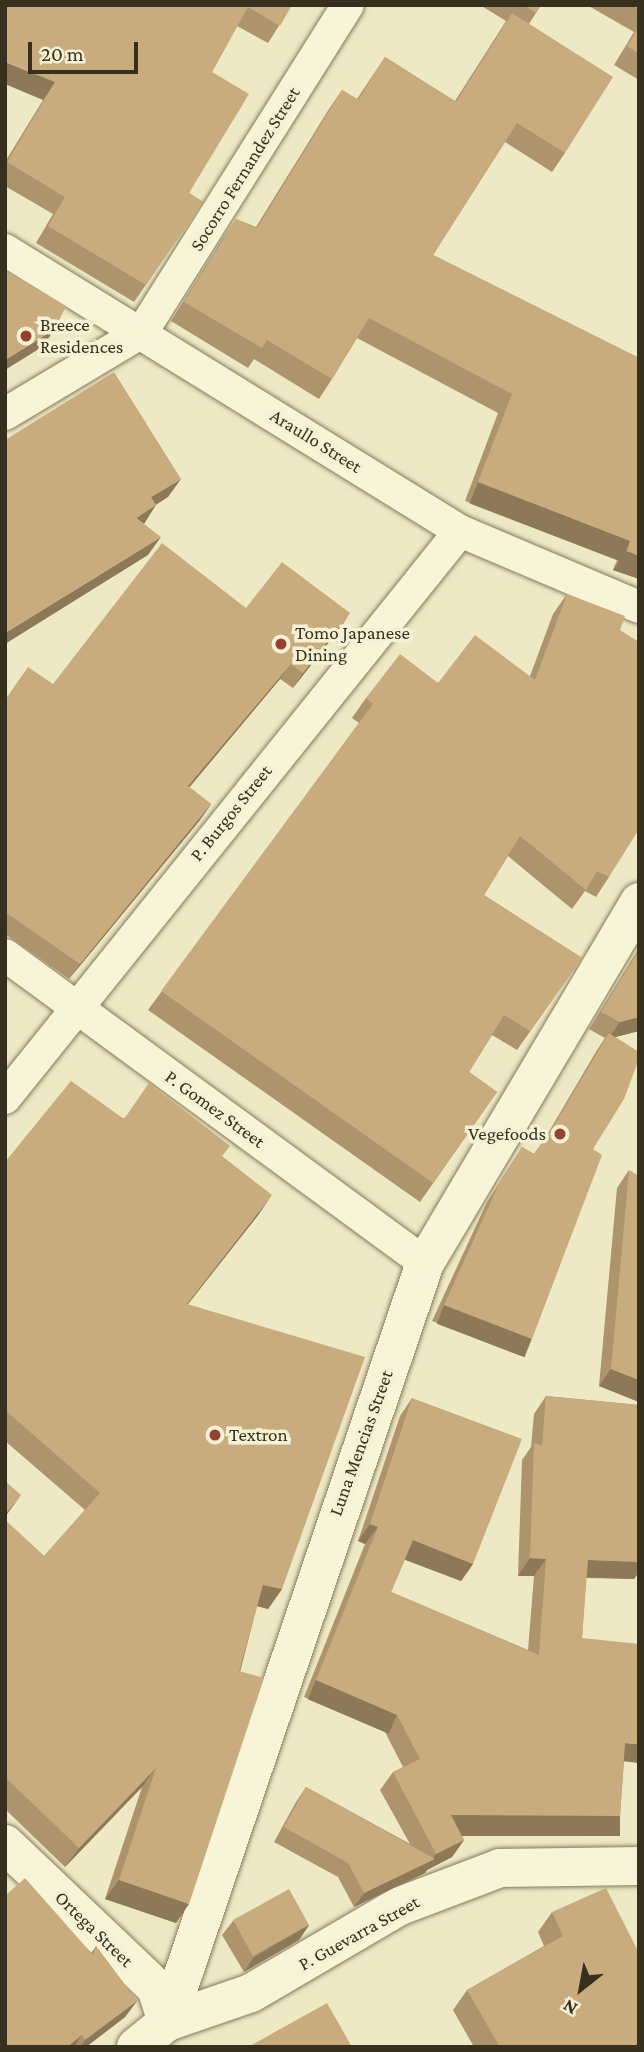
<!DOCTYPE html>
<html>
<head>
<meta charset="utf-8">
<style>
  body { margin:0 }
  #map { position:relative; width:644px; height:2052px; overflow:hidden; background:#ede9c5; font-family:"Crimson Pro",serif }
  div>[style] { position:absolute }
  .roads { filter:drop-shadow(0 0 2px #877b5c) drop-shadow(0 0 2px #877b5c) }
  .minor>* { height:32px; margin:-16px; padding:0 16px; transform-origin:16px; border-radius:16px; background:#f8f4d8 }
  .tertiary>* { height:38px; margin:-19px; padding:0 19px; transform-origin:19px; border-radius:19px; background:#f8f4d8 }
  .secondary>* { height:38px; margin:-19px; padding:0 19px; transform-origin:19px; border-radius:19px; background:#f8f4d8 }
  .wall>* { inset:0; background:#ad946c }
  .shaded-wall>* { inset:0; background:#8d7858; transform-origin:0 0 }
  .building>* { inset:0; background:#c9ac7d; transform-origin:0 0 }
  .dots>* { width:19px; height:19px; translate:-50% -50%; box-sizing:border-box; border:4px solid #f4f1d5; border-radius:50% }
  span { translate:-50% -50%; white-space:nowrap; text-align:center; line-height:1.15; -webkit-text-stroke:7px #f4f1d5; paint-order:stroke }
  .street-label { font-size:19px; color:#38301f }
  .poi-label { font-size:19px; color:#38301f }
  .left { translate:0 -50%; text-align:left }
  .right { translate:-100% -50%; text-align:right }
  .frame { position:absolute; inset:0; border:7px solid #38301f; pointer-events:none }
  .north { position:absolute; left:546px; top:1954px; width:70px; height:70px; -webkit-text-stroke:5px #f4f1d5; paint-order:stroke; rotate:211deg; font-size:19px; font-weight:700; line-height:28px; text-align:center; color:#38301f }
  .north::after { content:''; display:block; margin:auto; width:24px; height:32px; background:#38301f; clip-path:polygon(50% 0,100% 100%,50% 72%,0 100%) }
  .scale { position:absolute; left:28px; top:42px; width:110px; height:32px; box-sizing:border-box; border:4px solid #38301f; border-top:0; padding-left:9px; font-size:21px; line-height:24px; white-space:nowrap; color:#38301f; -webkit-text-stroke:5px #f4f1d5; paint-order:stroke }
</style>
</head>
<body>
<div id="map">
  <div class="roads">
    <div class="minor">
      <div style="left:5px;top:250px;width:535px;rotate:31.7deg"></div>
      <div style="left:460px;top:531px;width:194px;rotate:23deg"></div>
      <div style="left:5px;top:414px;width:160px;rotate:-30.9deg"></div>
      <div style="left:142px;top:332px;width:386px;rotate:-57.8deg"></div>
      <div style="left:5px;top:955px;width:521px;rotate:36.25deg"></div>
      <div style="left:5px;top:1098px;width:727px;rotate:-51.25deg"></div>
    </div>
    <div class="tertiary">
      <div style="left:5px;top:1844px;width:209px;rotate:43.6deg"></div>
      <div style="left:156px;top:1988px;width:36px;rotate:72deg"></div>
      <div style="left:167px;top:2022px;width:89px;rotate:-19deg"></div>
      <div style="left:251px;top:1993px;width:173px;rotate:-30.3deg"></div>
      <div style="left:400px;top:1906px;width:107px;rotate:-20.8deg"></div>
      <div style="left:500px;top:1868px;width:139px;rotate:-0.8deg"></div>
    </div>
    <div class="secondary">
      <div style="left:136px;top:2047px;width:40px;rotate:-39deg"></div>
      <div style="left:167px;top:2022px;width:802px;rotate:-71.23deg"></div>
      <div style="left:425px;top:1263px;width:420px;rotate:-59.3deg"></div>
    </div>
  </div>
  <div class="wall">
    <div style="clip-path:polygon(5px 5px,292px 5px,268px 43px,237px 26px,212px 72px,189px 193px,203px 202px,134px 302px,36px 243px,53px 214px,5px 186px,5px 162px,43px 100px)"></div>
    <div style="clip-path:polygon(480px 5px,541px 5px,529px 24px,565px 153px,552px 172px,505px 142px,433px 255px,639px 358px,639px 579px,613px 570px,617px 560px,465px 501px,498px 413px,357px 338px,332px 379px,319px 399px,254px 359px,248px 368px,171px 321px,223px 238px,236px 219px,256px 227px,329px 109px,342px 90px,357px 99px,385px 57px,455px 101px,506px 21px)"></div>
    <div style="clip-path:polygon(587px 5px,639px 5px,639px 80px,614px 65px,634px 32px)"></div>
    <div style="clip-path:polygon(567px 594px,620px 630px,609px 877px,596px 897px,585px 891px,572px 909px,508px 856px,484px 895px,582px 958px,517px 1050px,492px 1035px,469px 1072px,497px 1092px,420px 1202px,148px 1010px,359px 723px,352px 718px,366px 698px,438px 683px,530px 676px,553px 614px)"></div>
    <div style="clip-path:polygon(246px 608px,340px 628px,293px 688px,280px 679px,189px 787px,211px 804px,200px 820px,69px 979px,5px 934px,5px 700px,53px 684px)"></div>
    <div style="clip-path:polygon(639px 948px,639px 1031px,615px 1037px,593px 1149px,521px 1356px,432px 1321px,487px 1202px,522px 1147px,534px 1154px,544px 1140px,597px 1050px,605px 1038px,589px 1029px)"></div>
    <div style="clip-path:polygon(124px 1118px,223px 1157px,259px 1214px,188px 1304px,282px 1589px,268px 1609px,257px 1606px,176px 1923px,105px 1899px,142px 1787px,65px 1867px,5px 1809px,5px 1520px,44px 1556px,85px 1510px,5px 1441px,5px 1162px)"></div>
    <div style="clip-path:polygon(629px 1170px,639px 1402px,599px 1386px,617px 1188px)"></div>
    <div style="clip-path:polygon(546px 1396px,639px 1405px,639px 1572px,634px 1579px,586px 1578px,582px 1638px,624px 1761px,620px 1816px,608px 1833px,460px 1832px,464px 1840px,452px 1857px,427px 1870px,425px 1873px,354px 1907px,338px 1877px,274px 1842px,296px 1802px,306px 1787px,410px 1844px,380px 1790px,393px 1772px,403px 1767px,385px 1732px,304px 1697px,365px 1544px,358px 1541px,400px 1416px,412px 1398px,473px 1564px,461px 1581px,405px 1559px,391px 1592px,528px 1650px,534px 1576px,518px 1576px,522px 1460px,531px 1447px,534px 1414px)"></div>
    <div style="clip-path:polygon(552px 1912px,639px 2047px,474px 2047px,453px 2010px,467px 1990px,544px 1946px,538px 1932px)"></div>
    <div style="clip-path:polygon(233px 1921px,309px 1925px,299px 1940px,244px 1972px,222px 1935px)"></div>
    <div style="clip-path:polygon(96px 1946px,137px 2001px,125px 2017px,86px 2047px,5px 2047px,91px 1953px)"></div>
  </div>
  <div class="shaded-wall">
    <div style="clip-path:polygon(5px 62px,55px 82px,43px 100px,5px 84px)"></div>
    <div style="clip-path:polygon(55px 329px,42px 347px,5px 370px,5px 360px)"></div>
    <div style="clip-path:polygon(181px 479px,168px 497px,139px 516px,151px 497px)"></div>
    <div style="left:478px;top:482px;width:163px;height:23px;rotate:21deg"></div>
    <div style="clip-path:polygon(156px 505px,144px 524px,136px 518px)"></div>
    <div style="clip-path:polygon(161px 537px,148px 555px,5px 644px,5px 633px)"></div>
    <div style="clip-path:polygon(627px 551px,639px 556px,639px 579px,613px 570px)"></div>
    <div style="clip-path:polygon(350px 613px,340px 628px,293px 688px,303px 673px)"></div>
    <div style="clip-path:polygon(291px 664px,280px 679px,178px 801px,188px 786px)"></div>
    <div style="clip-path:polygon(211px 804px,200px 820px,69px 979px,80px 964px)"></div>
    <div style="clip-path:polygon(639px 1017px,639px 1031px,608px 1039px,620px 1022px)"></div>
    <div style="clip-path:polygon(272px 1195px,259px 1214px,173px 1323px,187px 1304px)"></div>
    <div style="left:444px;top:1305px;width:94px;height:20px;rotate:21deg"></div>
    <div style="clip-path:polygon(611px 1369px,639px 1380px,639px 1402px,599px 1386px)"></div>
    <div style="clip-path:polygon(21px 1495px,5px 1517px,5px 1514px)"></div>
    <div style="clip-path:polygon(370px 1524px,378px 1527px,365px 1544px,358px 1541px)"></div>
    <div style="clip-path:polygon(413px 1540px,473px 1564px,461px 1581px,400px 1558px)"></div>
    <div style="clip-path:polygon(530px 1558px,546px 1559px,534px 1576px,518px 1576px)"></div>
    <div style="clip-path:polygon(588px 1560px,639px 1562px,639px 1572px,634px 1579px,576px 1577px)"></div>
    <div style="clip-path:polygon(263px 1585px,282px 1589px,268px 1609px,249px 1604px)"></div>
    <div style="left:316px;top:1680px;width:88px;height:21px;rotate:23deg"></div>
    <div style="clip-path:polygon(625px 1743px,639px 1744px,639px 1763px,613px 1760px)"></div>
    <div style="clip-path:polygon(156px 1768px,142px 1787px,65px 1867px,79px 1848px)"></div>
    <div style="left:451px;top:1815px;width:169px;height:21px"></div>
    <div style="clip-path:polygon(464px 1840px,452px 1857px,427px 1870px,425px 1873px,354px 1907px,364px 1893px,432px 1860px,436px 1854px)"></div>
    <div style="clip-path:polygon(119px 1880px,189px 1904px,176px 1923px,105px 1899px)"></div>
    <div style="clip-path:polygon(309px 1925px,299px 1940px,244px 1972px,254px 1957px)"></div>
    <div style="clip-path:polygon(137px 2001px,125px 2017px,86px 2047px,80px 2047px,85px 2040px)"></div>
    <div style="clip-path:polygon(82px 2035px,74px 2047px,67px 2047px)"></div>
  </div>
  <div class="building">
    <div style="clip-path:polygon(5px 5px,292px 5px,280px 26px,248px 7px,212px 72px,249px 94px,189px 193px,203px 202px,146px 285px,48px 226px,65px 197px,7px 162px,55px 82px,5px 62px)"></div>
    <div style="clip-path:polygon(523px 5px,541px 5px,536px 13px)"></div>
    <div style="clip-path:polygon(631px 5px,639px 5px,639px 10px)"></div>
    <div style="clip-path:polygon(512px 13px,613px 77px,565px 153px,517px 123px,433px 255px,639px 358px,639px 556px,627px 551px,630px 541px,478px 482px,512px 394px,369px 318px,332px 379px,267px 340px,262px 348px,184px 302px,236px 219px,257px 228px,342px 90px,358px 100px,385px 57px,456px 102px)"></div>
    <div style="clip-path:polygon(639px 27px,639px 54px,627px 46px)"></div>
    <div style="clip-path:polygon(5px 270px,66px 306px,55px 329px,5px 360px)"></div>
    <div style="clip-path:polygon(114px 372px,181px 479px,151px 497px,156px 505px,136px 518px,161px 537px,5px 633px,5px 440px)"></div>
    <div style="clip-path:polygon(162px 543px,246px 608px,282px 562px,350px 613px,303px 673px,291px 664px,188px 786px,211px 804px,80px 964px,5px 912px,5px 700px,28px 667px,53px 684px)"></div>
    <div style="clip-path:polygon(567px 594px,625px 616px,620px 630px,639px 642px,639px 829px,609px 877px,597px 871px,586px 890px,520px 836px,484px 895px,582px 958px,530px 1031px,504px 1015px,469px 1072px,497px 1092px,433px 1183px,161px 991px,373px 704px,366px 698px,400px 654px,438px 683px,475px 635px,535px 680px)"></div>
    <div style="clip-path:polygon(639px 950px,639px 1017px,620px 1022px,601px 1012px)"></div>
    <div style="clip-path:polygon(609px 1033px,639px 1052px,639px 1059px,624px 1099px,593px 1149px,602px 1155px,532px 1339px,444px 1305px,498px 1186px,522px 1147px,534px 1154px,553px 1127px)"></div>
    <div style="clip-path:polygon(71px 1081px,124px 1119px,149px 1083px,230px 1146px,222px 1156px,272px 1195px,187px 1304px,365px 1357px,282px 1589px,263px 1585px,239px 1671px,264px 1678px,189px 1904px,119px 1880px,156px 1768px,79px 1848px,5px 1777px,5px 1520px,44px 1556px,100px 1493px,5px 1410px,5px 1162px)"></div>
    <div style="clip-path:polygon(629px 1170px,639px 1176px,639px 1380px,611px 1369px)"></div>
    <div style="clip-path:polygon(546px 1396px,639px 1405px,639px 1562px,588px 1560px,582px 1638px,639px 1644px,639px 1744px,625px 1743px,620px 1816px,451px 1815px,464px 1840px,436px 1854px,393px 1772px,420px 1759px,397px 1715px,316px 1680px,378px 1527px,370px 1524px,412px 1398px,522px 1439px,473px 1564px,413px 1540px,391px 1592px,539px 1655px,546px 1559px,530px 1558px,534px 1443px,542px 1446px)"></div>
    <div style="clip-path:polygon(5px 1481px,21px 1495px,5px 1514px)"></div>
    <div style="clip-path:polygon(306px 1787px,435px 1859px,364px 1893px,348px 1863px,284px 1827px)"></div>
    <div style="clip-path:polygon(25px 1878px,93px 1955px,96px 1946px,137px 2001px,85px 2040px,82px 2035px,67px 2047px,5px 2047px,5px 1896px)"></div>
    <div style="clip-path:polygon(606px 1888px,639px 1953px,639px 2043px,631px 2047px,500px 2047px,467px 1990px,563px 1936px,552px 1912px)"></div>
    <div style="left:289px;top:1889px;width:41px;height:64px;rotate:61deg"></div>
    <div style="clip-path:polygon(327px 2003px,352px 2047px,248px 2047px)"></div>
  </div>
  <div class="dots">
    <div style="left:26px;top:336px;background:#94412e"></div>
    <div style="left:281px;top:644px;background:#94412e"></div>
    <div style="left:560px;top:1134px;background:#94412e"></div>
    <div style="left:215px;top:1435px;background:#94412e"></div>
  </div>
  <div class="street-label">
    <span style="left:245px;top:169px;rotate:-58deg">Socorro Fernandez Street</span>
    <span style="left:316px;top:441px;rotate:32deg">Araullo Street</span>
    <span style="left:231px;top:813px;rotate:-51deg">P. Burgos Street</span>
    <span style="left:215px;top:1109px;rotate:36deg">P. Gomez Street</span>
    <span style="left:361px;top:1443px;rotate:-70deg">Luna Mencias Street</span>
    <span style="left:94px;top:1929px;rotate:44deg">Ortega Street</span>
    <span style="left:359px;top:1933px;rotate:-29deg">P. Guevarra Street</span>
  </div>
  <div class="poi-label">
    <span class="left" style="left:40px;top:336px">Breece<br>Residences</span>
    <span class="left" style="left:295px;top:644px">Tomo Japanese<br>Dining</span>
    <span class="right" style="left:546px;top:1134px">Vegefoods</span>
    <span class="left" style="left:229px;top:1435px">Textron</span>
  </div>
  <div class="frame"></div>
  <div class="north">N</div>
  <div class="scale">20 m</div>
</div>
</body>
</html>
